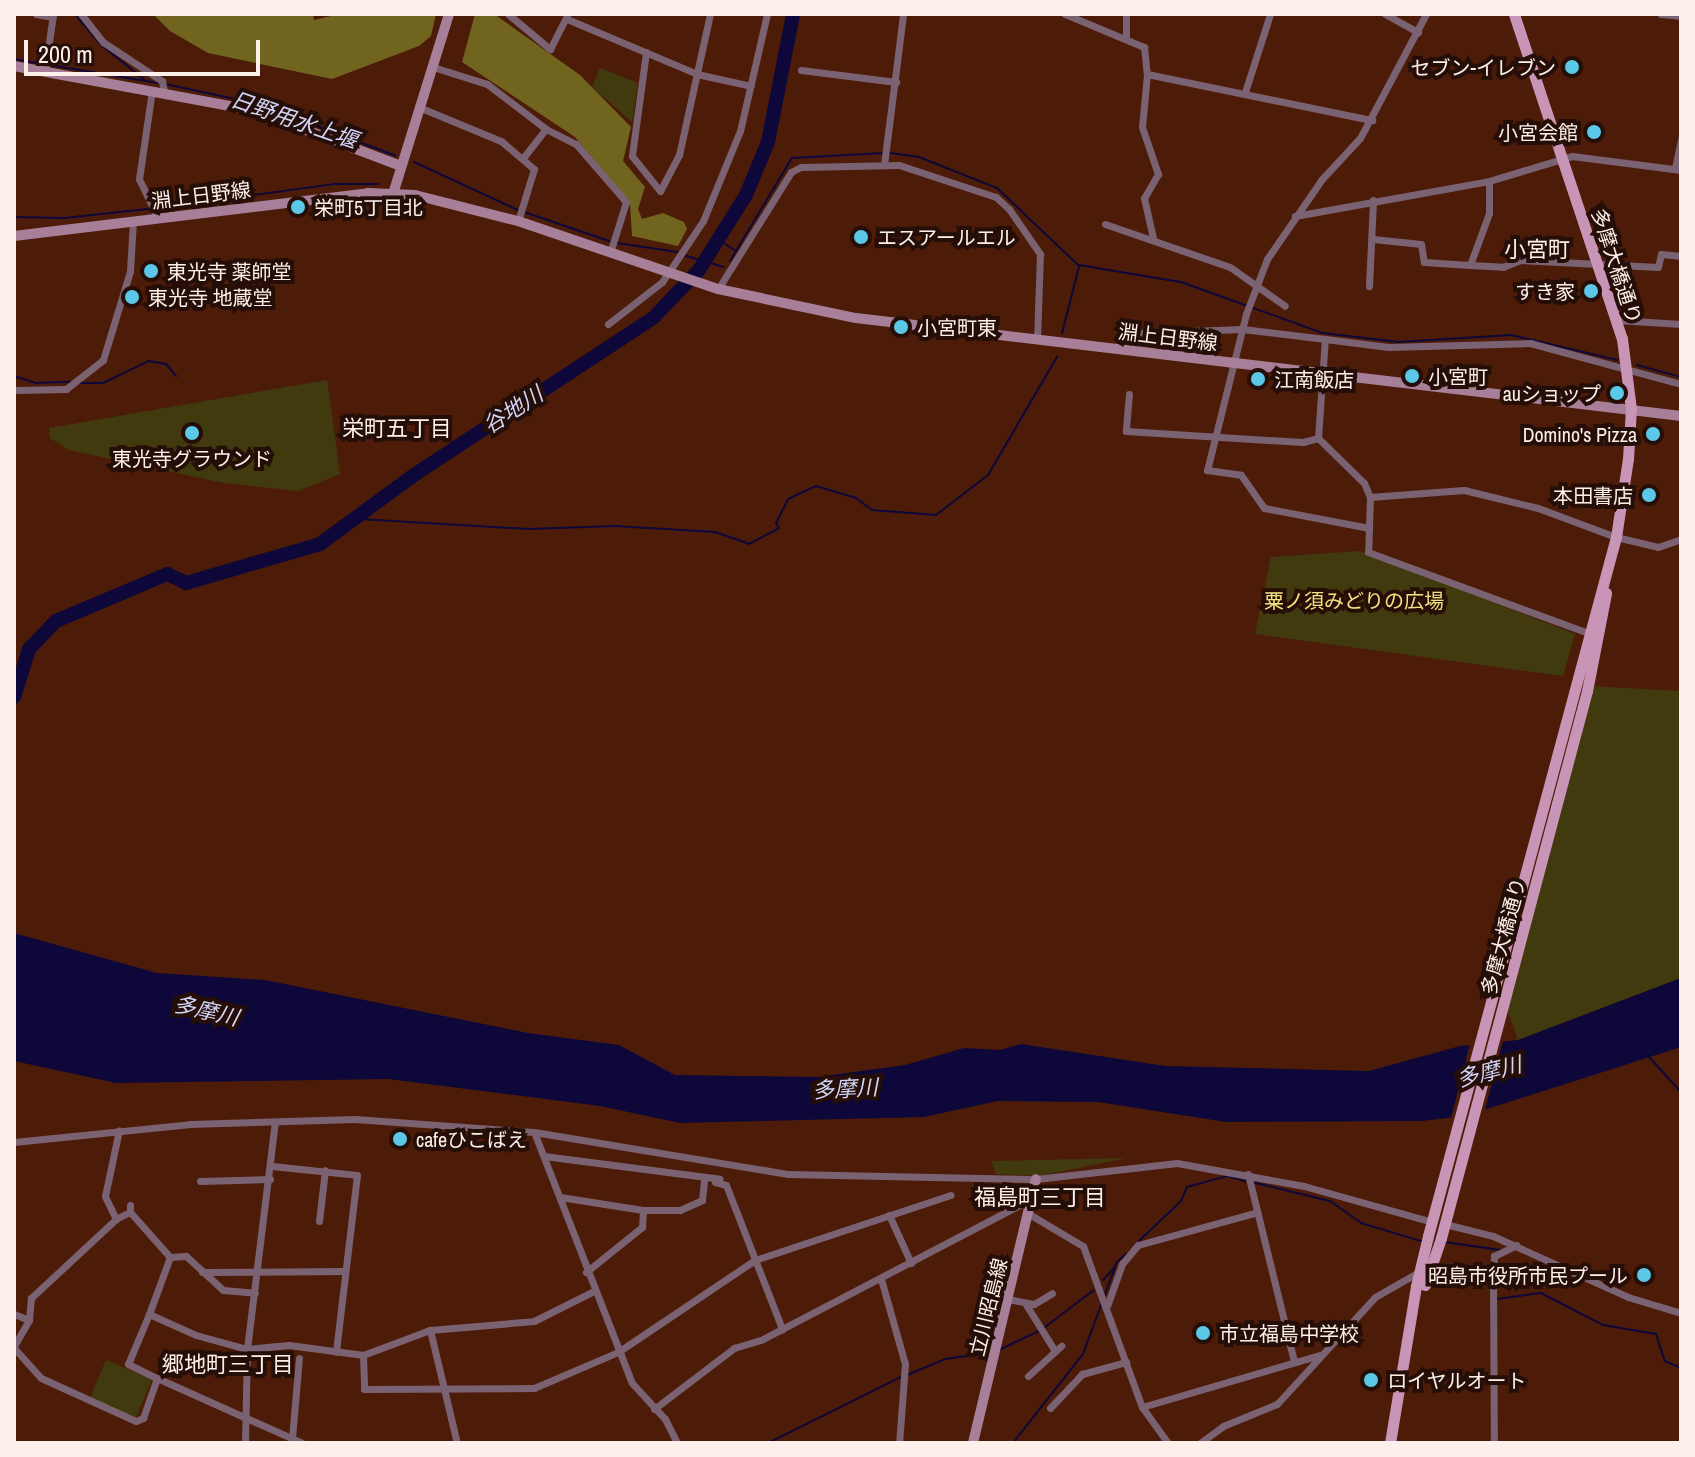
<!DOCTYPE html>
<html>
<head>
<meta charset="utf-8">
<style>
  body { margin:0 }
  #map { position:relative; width:1695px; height:1457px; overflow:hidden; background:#4d1c09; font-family:"Archivo Narrow","Noto Sans JP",sans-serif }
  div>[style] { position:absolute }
  .green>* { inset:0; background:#413a0e; transform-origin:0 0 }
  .forest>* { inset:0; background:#70641e }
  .water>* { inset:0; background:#0e0739 }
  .pier>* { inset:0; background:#4d1c09 }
  .stream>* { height:2px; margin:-1px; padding:0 1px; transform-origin:1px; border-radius:1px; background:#0e0739 }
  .river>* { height:14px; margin:-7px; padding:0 7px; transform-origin:7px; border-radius:7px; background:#0e0739 }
  .street>* { height:7px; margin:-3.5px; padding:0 3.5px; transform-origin:3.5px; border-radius:3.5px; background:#7b6272 }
  .secondary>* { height:10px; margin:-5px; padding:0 5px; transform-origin:5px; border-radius:5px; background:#a77f99 }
  .primary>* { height:11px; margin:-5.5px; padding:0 5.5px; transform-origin:5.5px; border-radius:5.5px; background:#c995b7 }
  .primary-bridge>* { height:11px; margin:-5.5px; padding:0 5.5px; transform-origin:5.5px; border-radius:5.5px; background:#c995b7 }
  .dots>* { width:22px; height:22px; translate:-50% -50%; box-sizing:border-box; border:4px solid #250e07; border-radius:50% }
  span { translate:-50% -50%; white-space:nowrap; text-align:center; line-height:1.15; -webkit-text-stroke:8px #250e07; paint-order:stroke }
  .poi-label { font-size:20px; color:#fdefea }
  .right { translate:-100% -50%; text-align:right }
  .left { translate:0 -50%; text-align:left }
  .street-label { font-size:20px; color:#fdefea }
  .park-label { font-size:20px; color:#f3e281 }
  .water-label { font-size:22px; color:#d1d5f8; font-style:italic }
  .neighbourhood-label { font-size:22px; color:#fdefea }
  .frame { position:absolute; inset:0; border:16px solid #fdefea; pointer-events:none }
  .scale { position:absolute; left:24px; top:40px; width:236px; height:36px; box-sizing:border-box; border:4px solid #fdefea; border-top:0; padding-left:10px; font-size:24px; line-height:28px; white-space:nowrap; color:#fdefea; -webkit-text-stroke:6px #250e07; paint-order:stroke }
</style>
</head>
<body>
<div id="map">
  <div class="green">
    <div style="clip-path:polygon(600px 68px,638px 83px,632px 122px,592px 87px)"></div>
    <div style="clip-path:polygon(327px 380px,340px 474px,298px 491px,224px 483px,69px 450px,50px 438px,49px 428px)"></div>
    <div style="clip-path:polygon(1360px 551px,1575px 634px,1563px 676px,1255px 634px,1271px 557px)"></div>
    <div style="clip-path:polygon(1588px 686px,1681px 691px,1681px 978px,1518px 1040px,1504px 1000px)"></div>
    <div style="clip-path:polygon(1128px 1158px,1039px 1176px,996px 1174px,991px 1161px)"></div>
    <div style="left:106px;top:1360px;width:50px;height:41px;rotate:23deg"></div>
  </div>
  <div class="forest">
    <div style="clip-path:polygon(153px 14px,313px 14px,314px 20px,339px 14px,436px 14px,431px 36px,419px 46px,332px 79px,208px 53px,170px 31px)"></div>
    <div style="clip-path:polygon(475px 14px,494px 14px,580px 75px,631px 127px,623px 161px,645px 187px,638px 209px,642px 219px,663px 213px,684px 222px,687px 229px,678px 246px,632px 236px,630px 204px,575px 137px,462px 62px)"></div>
  </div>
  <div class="water">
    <div style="clip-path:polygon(14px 933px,157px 973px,265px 980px,528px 1033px,619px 1045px,675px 1075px,818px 1077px,905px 1065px,964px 1048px,1000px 1050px,1021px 1044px,1165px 1066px,1369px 1071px,1460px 1046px,1518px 1040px,1681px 978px,1681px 1047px,1465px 1116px,1422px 1121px,1226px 1122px,1098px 1102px,998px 1101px,924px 1117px,680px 1123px,600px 1106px,388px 1079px,116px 1083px,14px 1061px)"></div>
  </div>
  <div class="pier">
    <div style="clip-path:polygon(1504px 1037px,1484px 1114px,1450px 1122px,1471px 1040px)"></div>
  </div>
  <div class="stream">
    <div style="left:75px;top:14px;width:39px;rotate:50deg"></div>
    <div style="left:100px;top:44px;width:59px;rotate:38.8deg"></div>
    <div style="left:14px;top:59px;width:23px;rotate:10deg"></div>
    <div style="left:50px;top:65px;width:109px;rotate:9.5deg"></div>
    <div style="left:165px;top:84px;width:95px;rotate:12.1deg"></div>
    <div style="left:258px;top:104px;width:147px;rotate:20.6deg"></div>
    <div style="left:890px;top:153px;width:29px;rotate:8deg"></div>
    <div style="left:919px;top:157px;width:84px;rotate:21.7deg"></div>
    <div style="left:997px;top:188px;width:112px;rotate:43.5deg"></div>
    <div style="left:414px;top:162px;width:115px;rotate:24.8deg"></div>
    <div style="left:157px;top:208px;width:180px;rotate:-7.7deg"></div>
    <div style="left:335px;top:184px;width:43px"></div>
    <div style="left:524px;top:212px;width:90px;rotate:18.8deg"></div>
    <div style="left:14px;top:217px;width:50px;rotate:1.1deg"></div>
    <div style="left:64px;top:218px;width:84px;rotate:-6.1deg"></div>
    <div style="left:719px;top:240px;width:20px;rotate:33deg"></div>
    <div style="left:617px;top:243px;width:61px;rotate:8.5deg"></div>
    <div style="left:683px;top:255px;width:42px;rotate:16.7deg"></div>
    <div style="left:730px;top:261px;width:120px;rotate:-59deg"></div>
    <div style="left:792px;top:158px;width:92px;rotate:-3.1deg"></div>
    <div style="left:1079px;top:265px;width:103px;rotate:9.5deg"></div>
    <div style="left:1181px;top:282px;width:151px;rotate:19.8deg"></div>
    <div style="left:1323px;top:333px;width:76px;rotate:6.8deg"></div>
    <div style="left:1398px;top:342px;width:113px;rotate:-3.5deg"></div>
    <div style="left:1511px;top:335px;width:109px;rotate:13.3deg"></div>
    <div style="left:1062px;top:333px;width:68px;rotate:-75.6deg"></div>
    <div style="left:1637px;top:365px;width:46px;rotate:15.3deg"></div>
    <div style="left:14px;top:376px;width:23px;rotate:18deg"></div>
    <div style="left:36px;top:383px;width:34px;rotate:-2deg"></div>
    <div style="left:80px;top:383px;width:23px"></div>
    <div style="left:103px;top:383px;width:51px;rotate:-25.6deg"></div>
    <div style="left:149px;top:361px;width:17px;rotate:10deg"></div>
    <div style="left:166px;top:364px;width:16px;rotate:50deg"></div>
    <div style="left:359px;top:519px;width:170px;rotate:3.4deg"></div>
    <div style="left:529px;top:529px;width:86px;rotate:-2deg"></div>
    <div style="left:615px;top:526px;width:100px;rotate:3.4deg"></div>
    <div style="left:715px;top:532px;width:36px;rotate:19deg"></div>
    <div style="left:749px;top:544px;width:34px;rotate:-28deg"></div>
    <div style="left:779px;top:528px;width:6px;rotate:-121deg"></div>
    <div style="left:776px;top:523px;width:27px;rotate:-63deg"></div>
    <div style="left:788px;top:499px;width:31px;rotate:-25deg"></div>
    <div style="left:816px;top:486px;width:42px;rotate:16.7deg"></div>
    <div style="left:856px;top:498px;width:20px;rotate:37deg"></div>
    <div style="left:872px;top:510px;width:64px;rotate:4.5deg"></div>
    <div style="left:936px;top:515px;width:66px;rotate:-37.6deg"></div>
    <div style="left:988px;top:475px;width:137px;rotate:-59.7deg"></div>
    <div style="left:1649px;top:1057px;width:47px;rotate:47.6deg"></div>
    <div style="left:1251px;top:1182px;width:81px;rotate:13.5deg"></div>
    <div style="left:1330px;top:1201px;width:38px;rotate:35deg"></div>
    <div style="left:1361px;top:1223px;width:63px;rotate:16.7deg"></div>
    <div style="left:1139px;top:1241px;width:58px;rotate:-43.6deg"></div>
    <div style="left:1181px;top:1201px;width:15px;rotate:-67deg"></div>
    <div style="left:1187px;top:1187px;width:41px;rotate:-15.4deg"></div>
    <div style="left:1227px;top:1176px;width:19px;rotate:16deg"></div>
    <div style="left:1444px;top:1242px;width:57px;rotate:8.1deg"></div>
    <div style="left:1103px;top:1280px;width:16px;rotate:-47deg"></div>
    <div style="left:1104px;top:1297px;width:37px;rotate:-70deg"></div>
    <div style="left:1117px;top:1262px;width:12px;rotate:-42deg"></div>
    <div style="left:1497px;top:1299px;width:44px;rotate:-7.8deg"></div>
    <div style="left:1541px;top:1293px;width:70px;rotate:27.3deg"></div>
    <div style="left:1603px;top:1325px;width:54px;rotate:9.6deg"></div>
    <div style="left:1656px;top:1334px;width:28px;rotate:72deg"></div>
    <div style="left:1665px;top:1361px;width:17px;rotate:24deg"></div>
    <div style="left:1045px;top:1327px;width:61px;rotate:-37.1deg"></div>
    <div style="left:999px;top:1350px;width:44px;rotate:-25.4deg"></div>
    <div style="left:907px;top:1375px;width:41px;rotate:-22.8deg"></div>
    <div style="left:945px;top:1359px;width:44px;rotate:-7.8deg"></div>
    <div style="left:768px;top:1443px;width:148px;rotate:-26.4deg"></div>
    <div style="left:1013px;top:1443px;width:113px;rotate:-51.8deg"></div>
    <div style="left:1083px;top:1354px;width:54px;rotate:-69.6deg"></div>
  </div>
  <div class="river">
    <div style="left:14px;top:697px;width:50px;rotate:-72.6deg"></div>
    <div style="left:29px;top:649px;width:39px;rotate:-46deg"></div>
    <div style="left:56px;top:621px;width:121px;rotate:-22.9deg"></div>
    <div style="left:167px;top:574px;width:21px;rotate:25deg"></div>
    <div style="left:186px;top:583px;width:140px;rotate:-16.2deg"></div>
    <div style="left:320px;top:544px;width:117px;rotate:-36.3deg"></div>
    <div style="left:414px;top:475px;width:286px;rotate:-33.3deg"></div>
    <div style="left:653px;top:318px;width:66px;rotate:-46.2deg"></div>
    <div style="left:699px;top:270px;width:89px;rotate:-57.9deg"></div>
    <div style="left:746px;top:195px;width:57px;rotate:-67.5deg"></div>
    <div style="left:768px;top:142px;width:130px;rotate:-78.9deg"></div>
  </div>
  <div class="street">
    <div style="left:36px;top:14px;width:17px;rotate:10deg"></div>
    <div style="left:81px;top:14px;width:36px;rotate:52deg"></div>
    <div style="left:103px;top:42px;width:71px;rotate:33.5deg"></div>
    <div style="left:162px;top:81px;width:10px;rotate:79deg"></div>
    <div style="left:508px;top:14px;width:55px;rotate:39.8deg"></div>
    <div style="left:550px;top:49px;width:37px;rotate:-63deg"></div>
    <div style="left:1065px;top:14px;width:86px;rotate:22.7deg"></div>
    <div style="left:1144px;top:47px;width:27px;rotate:84deg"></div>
    <div style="left:1147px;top:74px;width:53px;rotate:95.4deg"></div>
    <div style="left:1142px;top:127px;width:50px;rotate:71.2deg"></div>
    <div style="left:1158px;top:174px;width:28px;rotate:120deg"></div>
    <div style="left:1144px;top:198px;width:41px;rotate:77.3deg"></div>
    <div style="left:1385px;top:14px;width:38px;rotate:29deg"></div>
    <div style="left:1426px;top:14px;width:140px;rotate:118deg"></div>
    <div style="left:1360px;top:138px;width:56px;rotate:132.8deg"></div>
    <div style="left:1322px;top:179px;width:97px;rotate:124.5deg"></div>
    <div style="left:1267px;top:259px;width:59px;rotate:110.9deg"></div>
    <div style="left:1246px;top:314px;width:161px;rotate:104deg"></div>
    <div style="left:1207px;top:470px;width:34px;rotate:8deg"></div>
    <div style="left:1241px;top:475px;width:40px;rotate:55.1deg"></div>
    <div style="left:1264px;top:508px;width:107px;rotate:10.8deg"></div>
    <div style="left:1369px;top:528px;width:24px;rotate:92deg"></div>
    <div style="left:1368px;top:552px;width:234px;rotate:20.2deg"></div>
    <div style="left:1661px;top:14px;width:20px;rotate:6deg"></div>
    <div style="left:567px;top:19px;width:141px;rotate:22.9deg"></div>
    <div style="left:697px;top:74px;width:55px;rotate:12.5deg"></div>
    <div style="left:1126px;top:39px;width:25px;rotate:-90deg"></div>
    <div style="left:646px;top:52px;width:105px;rotate:97.7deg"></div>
    <div style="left:632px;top:156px;width:45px;rotate:51.3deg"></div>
    <div style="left:660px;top:191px;width:41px;rotate:-62.2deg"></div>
    <div style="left:679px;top:155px;width:144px;rotate:-77.6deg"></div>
    <div style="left:433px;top:67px;width:57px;rotate:17.5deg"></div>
    <div style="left:487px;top:84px;width:74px;rotate:37.3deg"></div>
    <div style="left:546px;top:129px;width:34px;rotate:27deg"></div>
    <div style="left:576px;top:144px;width:77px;rotate:49.2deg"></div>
    <div style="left:626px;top:202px;width:53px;rotate:107.4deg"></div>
    <div style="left:801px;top:70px;width:96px;rotate:7.2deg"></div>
    <div style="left:45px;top:71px;width:58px;rotate:-82deg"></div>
    <div style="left:1147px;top:74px;width:230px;rotate:11.6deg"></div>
    <div style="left:152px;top:90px;width:90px;rotate:98.3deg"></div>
    <div style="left:139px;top:179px;width:43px;rotate:64deg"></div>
    <div style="left:1245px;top:92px;width:82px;rotate:-72.2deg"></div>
    <div style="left:421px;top:108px;width:87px;rotate:22.4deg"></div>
    <div style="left:501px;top:141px;width:43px;rotate:40.3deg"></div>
    <div style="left:534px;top:169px;width:54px;rotate:107.1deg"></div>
    <div style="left:523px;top:158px;width:37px;rotate:-52deg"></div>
    <div style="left:884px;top:165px;width:152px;rotate:-82.8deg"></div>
    <div style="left:1675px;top:168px;width:30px;rotate:-78deg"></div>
    <div style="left:1295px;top:216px;width:197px;rotate:-10.2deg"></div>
    <div style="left:1489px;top:181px;width:87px;rotate:-16.8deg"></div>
    <div style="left:1572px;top:156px;width:110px;rotate:7.3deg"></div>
    <div style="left:1105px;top:224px;width:132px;rotate:19deg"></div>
    <div style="left:1230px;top:267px;width:67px;rotate:35.3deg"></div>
    <div style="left:1373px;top:239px;width:48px;rotate:5.9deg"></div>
    <div style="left:1421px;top:244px;width:18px;rotate:81deg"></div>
    <div style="left:1424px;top:262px;width:46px;rotate:3.7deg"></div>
    <div style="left:1470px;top:265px;width:33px;rotate:3deg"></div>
    <div style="left:1503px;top:267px;width:18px;rotate:-22deg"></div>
    <div style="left:1520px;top:260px;width:138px;rotate:2.9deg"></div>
    <div style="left:1658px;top:267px;width:13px;rotate:-77deg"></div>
    <div style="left:1661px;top:254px;width:20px;rotate:6deg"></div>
    <div style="left:1470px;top:265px;width:55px;rotate:-69.9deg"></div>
    <div style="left:1489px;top:213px;width:32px;rotate:-90deg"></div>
    <div style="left:1369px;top:286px;width:86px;rotate:-87.3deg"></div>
    <div style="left:718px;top:289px;width:138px;rotate:-58deg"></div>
    <div style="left:791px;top:172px;width:11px;rotate:-27deg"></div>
    <div style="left:801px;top:167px;width:98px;rotate:-1.2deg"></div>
    <div style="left:899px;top:165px;width:102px;rotate:18.3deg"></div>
    <div style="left:996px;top:197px;width:18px;rotate:43deg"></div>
    <div style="left:1009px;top:209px;width:55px;rotate:55.4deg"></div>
    <div style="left:1040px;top:254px;width:86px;rotate:92deg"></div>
    <div style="left:1617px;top:320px;width:64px;rotate:3.6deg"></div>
    <div style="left:608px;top:324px;width:68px;rotate:-37.9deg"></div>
    <div style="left:662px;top:282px;width:73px;rotate:-56.1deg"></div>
    <div style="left:703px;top:221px;width:97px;rotate:-67.7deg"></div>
    <div style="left:740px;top:131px;width:120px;rotate:-77deg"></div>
    <div style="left:1132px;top:350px;width:20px;rotate:-57deg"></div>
    <div style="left:1143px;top:333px;width:99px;rotate:-2.3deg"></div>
    <div style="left:1242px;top:329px;width:84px;rotate:6.9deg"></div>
    <div style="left:14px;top:390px;width:52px;rotate:-1.1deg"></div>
    <div style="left:66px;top:389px;width:47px;rotate:-38.1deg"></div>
    <div style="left:103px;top:360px;width:93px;rotate:-73.1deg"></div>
    <div style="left:130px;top:271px;width:50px;rotate:-86.6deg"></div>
    <div style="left:1129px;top:394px;width:37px;rotate:95deg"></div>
    <div style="left:1126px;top:431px;width:177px;rotate:3.6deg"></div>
    <div style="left:1303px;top:442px;width:16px;rotate:-15deg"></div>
    <div style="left:1318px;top:438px;width:99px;rotate:-86deg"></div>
    <div style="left:1325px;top:339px;width:64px;rotate:7.1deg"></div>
    <div style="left:1389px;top:347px;width:141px;rotate:-1.6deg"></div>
    <div style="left:1530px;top:343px;width:156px;rotate:15.2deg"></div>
    <div style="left:1318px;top:438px;width:64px;rotate:44.4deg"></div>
    <div style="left:1364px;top:483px;width:15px;rotate:67deg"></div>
    <div style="left:1370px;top:497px;width:31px;rotate:92deg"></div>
    <div style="left:1370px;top:497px;width:94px;rotate:-4.3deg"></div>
    <div style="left:1464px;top:490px;width:76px;rotate:13.7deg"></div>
    <div style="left:1538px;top:508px;width:83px;rotate:20.4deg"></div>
    <div style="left:1616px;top:537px;width:43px;rotate:13.4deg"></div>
    <div style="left:1658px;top:547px;width:24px;rotate:-19deg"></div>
    <div style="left:534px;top:1132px;width:269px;rotate:68.7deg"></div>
    <div style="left:632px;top:1383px;width:49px;rotate:47.5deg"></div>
    <div style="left:665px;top:1419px;width:27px;rotate:63deg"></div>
    <div style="left:14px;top:1142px;width:177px;rotate:-5.8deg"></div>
    <div style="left:190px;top:1124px;width:165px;rotate:-1.7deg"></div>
    <div style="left:355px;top:1119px;width:179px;rotate:4.2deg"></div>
    <div style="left:534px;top:1132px;width:258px;rotate:9.4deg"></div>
    <div style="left:789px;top:1174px;width:247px;rotate:1.2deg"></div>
    <div style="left:1036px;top:1179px;width:142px;rotate:-6.5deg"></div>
    <div style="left:1177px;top:1163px;width:129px;rotate:10.3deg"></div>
    <div style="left:1304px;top:1186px;width:133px;rotate:15.7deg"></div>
    <div style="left:544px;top:1156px;width:177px;rotate:7.4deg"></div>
    <div style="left:272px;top:1166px;width:85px;rotate:6deg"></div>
    <div style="left:357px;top:1175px;width:178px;rotate:96.8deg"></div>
    <div style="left:1248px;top:1174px;width:193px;rotate:76.2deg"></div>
    <div style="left:200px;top:1181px;width:70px;rotate:-1.6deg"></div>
    <div style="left:715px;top:1182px;width:11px;rotate:15deg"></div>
    <div style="left:726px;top:1185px;width:155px;rotate:68.7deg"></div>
    <div style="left:560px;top:1197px;width:84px;rotate:8.9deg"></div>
    <div style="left:643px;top:1210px;width:17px;rotate:93deg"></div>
    <div style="left:642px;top:1227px;width:72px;rotate:141.2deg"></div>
    <div style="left:130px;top:1205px;width:7px;rotate:90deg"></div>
    <div style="left:130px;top:1212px;width:60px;rotate:48.4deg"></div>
    <div style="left:643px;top:1210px;width:37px"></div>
    <div style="left:680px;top:1210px;width:24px;rotate:-24deg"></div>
    <div style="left:702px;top:1200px;width:20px;rotate:-84deg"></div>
    <div style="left:1029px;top:1214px;width:63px;rotate:30.7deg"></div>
    <div style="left:1083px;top:1246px;width:171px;rotate:69.9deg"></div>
    <div style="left:1142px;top:1407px;width:44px;rotate:54.2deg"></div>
    <div style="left:889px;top:1215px;width:53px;rotate:65.4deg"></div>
    <div style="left:116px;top:1219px;width:25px;rotate:-116deg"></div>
    <div style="left:105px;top:1196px;width:67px;rotate:-78deg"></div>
    <div style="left:319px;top:1221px;width:51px;rotate:-83.3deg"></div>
    <div style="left:1445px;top:1224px;width:49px;rotate:14deg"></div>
    <div style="left:1493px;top:1236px;width:148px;rotate:24.3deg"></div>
    <div style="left:1628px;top:1297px;width:55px;rotate:16.8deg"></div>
    <div style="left:170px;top:1257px;width:61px;rotate:110.2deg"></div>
    <div style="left:149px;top:1314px;width:51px;rotate:24.1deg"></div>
    <div style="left:196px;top:1335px;width:53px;rotate:15.4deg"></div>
    <div style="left:247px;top:1349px;width:42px;rotate:-5.4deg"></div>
    <div style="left:289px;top:1345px;width:75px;rotate:7.7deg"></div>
    <div style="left:363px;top:1355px;width:72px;rotate:-20.5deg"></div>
    <div style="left:430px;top:1330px;width:104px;rotate:-4.9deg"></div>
    <div style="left:534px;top:1321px;width:65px;rotate:-26.6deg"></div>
    <div style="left:170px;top:1257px;width:16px;rotate:-4deg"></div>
    <div style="left:186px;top:1256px;width:50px;rotate:42.6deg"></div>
    <div style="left:223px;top:1290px;width:32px;rotate:5deg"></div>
    <div style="left:202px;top:1272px;width:143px;rotate:-0.4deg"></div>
    <div style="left:1493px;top:1276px;width:167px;rotate:89.7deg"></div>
    <div style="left:881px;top:1279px;width:88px;rotate:74.2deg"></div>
    <div style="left:905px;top:1364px;width:79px;rotate:94.3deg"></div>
    <div style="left:1008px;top:1299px;width:26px;rotate:11deg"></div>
    <div style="left:1034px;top:1304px;width:21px;rotate:-31deg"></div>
    <div style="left:1025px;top:1303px;width:57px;rotate:58deg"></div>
    <div style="left:1107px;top:1306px;width:45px;rotate:-70.3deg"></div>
    <div style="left:1122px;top:1264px;width:25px;rotate:-50deg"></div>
    <div style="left:1138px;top:1245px;width:124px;rotate:-15.4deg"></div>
    <div style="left:14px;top:1314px;width:16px;rotate:22deg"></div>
    <div style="left:29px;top:1320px;width:22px;rotate:-85deg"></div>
    <div style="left:31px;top:1298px;width:116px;rotate:-42.9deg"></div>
    <div style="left:116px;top:1219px;width:16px;rotate:-27deg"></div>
    <div style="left:149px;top:1314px;width:54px;rotate:112.8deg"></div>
    <div style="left:128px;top:1364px;width:32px;rotate:26deg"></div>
    <div style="left:430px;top:1330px;width:116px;rotate:76.6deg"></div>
    <div style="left:14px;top:1346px;width:30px;rotate:-60deg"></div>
    <div style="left:14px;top:1348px;width:40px;rotate:48deg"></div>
    <div style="left:41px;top:1378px;width:104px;rotate:24.4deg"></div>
    <div style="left:136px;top:1421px;width:8px;rotate:-23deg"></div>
    <div style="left:143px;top:1418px;width:42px;rotate:-70.7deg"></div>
    <div style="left:157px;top:1378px;width:159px;rotate:24.1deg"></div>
    <div style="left:363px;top:1355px;width:34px;rotate:88deg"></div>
    <div style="left:364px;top:1389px;width:170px;rotate:-0.3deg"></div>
    <div style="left:534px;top:1388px;width:91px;rotate:-23.2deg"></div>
    <div style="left:618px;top:1352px;width:165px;rotate:-33.9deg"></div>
    <div style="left:755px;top:1260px;width:206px;rotate:-18.4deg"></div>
    <div style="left:1028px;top:1376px;width:45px;rotate:-42.3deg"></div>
    <div style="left:1142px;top:1407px;width:185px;rotate:-16.3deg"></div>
    <div style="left:1050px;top:1408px;width:47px;rotate:-46.7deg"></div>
    <div style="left:1082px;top:1374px;width:46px;rotate:-15.3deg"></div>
    <div style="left:654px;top:1409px;width:101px;rotate:-37.3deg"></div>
    <div style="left:734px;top:1348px;width:30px;rotate:-17deg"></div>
    <div style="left:763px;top:1339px;width:302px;rotate:-27.6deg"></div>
    <div style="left:292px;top:1438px;width:80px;rotate:-85deg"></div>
    <div style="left:245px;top:1443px;width:94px;rotate:-88.8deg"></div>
    <div style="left:247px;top:1349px;width:229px;rotate:-83deg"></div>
    <div style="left:1200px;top:1443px;width:29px;rotate:-36deg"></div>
    <div style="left:1223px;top:1426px;width:58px;rotate:-22.2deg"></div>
    <div style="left:1277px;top:1404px;width:145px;rotate:-47.5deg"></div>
    <div style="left:1375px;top:1297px;width:56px;rotate:-29.7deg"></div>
    <div style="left:1424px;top:1269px;width:24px;rotate:-7deg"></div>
    <div style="left:1448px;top:1266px;width:46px;rotate:12.5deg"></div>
    <div style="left:1493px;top:1276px;width:20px;rotate:-87deg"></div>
    <div style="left:1494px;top:1256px;width:25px;rotate:-26deg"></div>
  </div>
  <div class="secondary">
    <div style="left:14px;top:66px;width:246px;rotate:10.5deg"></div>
    <div style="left:256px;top:111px;width:155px;rotate:20.8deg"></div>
    <div style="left:393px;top:194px;width:189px;rotate:-72.7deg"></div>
    <div style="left:14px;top:236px;width:357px;rotate:-6.9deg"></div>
    <div style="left:368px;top:193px;width:47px;rotate:2.4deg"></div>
    <div style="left:415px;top:195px;width:106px;rotate:14.2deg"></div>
    <div style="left:518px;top:221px;width:211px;rotate:18.8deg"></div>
    <div style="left:718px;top:289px;width:141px;rotate:11.9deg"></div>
    <div style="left:856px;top:318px;width:831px;rotate:6.77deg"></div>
    <div style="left:973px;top:1443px;width:271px;rotate:-76.6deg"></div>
  </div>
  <div class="primary">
    <div style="left:1428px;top:1236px;width:724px;rotate:-74.95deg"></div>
    <div style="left:1616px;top:537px;width:79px;rotate:-81.3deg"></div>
    <div style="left:1628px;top:459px;width:50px;rotate:-86.6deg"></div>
    <div style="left:1631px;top:409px;width:71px;rotate:-97.3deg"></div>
    <div style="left:1622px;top:339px;width:342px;rotate:-108.4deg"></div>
    <div style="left:1441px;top:1238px;width:566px;rotate:-75.06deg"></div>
    <div style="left:1587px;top:691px;width:100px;rotate:-79deg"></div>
    <div style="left:1390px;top:1443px;width:159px;rotate:-80.6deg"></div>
  </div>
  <div class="primary-bridge">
    <div style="left:1425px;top:1285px;width:50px;rotate:-71.2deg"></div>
    <div style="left:1416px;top:1286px;width:51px;rotate:-76.5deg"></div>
  </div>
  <div class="dots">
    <div style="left:1572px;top:67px;background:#5bc8e7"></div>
    <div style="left:1594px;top:132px;background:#5bc8e7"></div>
    <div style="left:298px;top:207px;background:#5bc8e7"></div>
    <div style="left:861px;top:237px;background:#5bc8e7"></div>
    <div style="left:151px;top:271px;background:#5bc8e7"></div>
    <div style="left:1591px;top:291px;background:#5bc8e7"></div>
    <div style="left:132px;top:297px;background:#5bc8e7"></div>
    <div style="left:901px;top:327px;background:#5bc8e7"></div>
    <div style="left:1412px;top:376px;background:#5bc8e7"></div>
    <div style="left:1258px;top:379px;background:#5bc8e7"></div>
    <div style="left:1617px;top:393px;background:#5bc8e7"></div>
    <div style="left:192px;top:433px;background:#5bc8e7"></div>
    <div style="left:1653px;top:434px;background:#5bc8e7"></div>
    <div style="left:1649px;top:495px;background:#5bc8e7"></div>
    <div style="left:400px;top:1139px;background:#5bc8e7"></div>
    <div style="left:1644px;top:1275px;background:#5bc8e7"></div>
    <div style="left:1203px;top:1333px;background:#5bc8e7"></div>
    <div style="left:1371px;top:1380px;background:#5bc8e7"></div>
  </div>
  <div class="poi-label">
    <span class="right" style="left:1556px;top:67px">セブン-イレブン</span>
    <span class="right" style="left:1578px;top:132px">小宮会館</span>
    <span class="left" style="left:314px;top:207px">栄町5丁目北</span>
    <span class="left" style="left:877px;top:237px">エスアールエル</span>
    <span class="left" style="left:167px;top:271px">東光寺 薬師堂</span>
    <span class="right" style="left:1575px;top:291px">すき家</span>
    <span class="left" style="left:148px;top:297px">東光寺 地蔵堂</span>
    <span class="left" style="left:917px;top:327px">小宮町東</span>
    <span class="left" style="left:1428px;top:376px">小宮町</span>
    <span class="left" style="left:1274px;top:379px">江南飯店</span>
    <span class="right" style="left:1601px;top:393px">auショップ</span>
    <span class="right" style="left:1637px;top:434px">Domino's Pizza</span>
    <span style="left:192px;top:458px">東光寺グラウンド</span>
    <span class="right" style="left:1633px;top:495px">本田書店</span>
    <span class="left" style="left:416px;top:1139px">cafeひこばえ</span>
    <span class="right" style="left:1628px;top:1275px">昭島市役所市民プール</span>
    <span class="left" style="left:1219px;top:1333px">市立福島中学校</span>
    <span class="left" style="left:1387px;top:1380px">ロイヤルオート</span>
  </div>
  <div class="street-label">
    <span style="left:201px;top:195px;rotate:-7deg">淵上日野線</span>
    <span style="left:1617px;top:266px;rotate:72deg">多摩大橋通り</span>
    <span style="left:1168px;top:337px;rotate:7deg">淵上日野線</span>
    <span style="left:1503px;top:936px;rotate:-75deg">多摩大橋通り</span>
    <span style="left:988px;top:1307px;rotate:-76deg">立川昭島線</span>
  </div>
  <div class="park-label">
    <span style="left:1354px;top:600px">粟ノ須みどりの広場</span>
  </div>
  <div class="water-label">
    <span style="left:294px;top:120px;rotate:19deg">日野用水上堰</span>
    <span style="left:513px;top:410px;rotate:-33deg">谷地川</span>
    <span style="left:206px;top:1011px;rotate:13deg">多摩川</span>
    <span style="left:1489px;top:1072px;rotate:-14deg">多摩川</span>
    <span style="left:845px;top:1089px;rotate:-3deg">多摩川</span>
  </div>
  <div class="neighbourhood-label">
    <span style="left:1537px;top:250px">小宮町</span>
    <span style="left:397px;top:429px">栄町五丁目</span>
    <span style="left:1040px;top:1198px">福島町三丁目</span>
    <span style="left:228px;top:1365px">郷地町三丁目</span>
  </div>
  <div class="frame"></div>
  <div class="scale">200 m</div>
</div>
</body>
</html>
